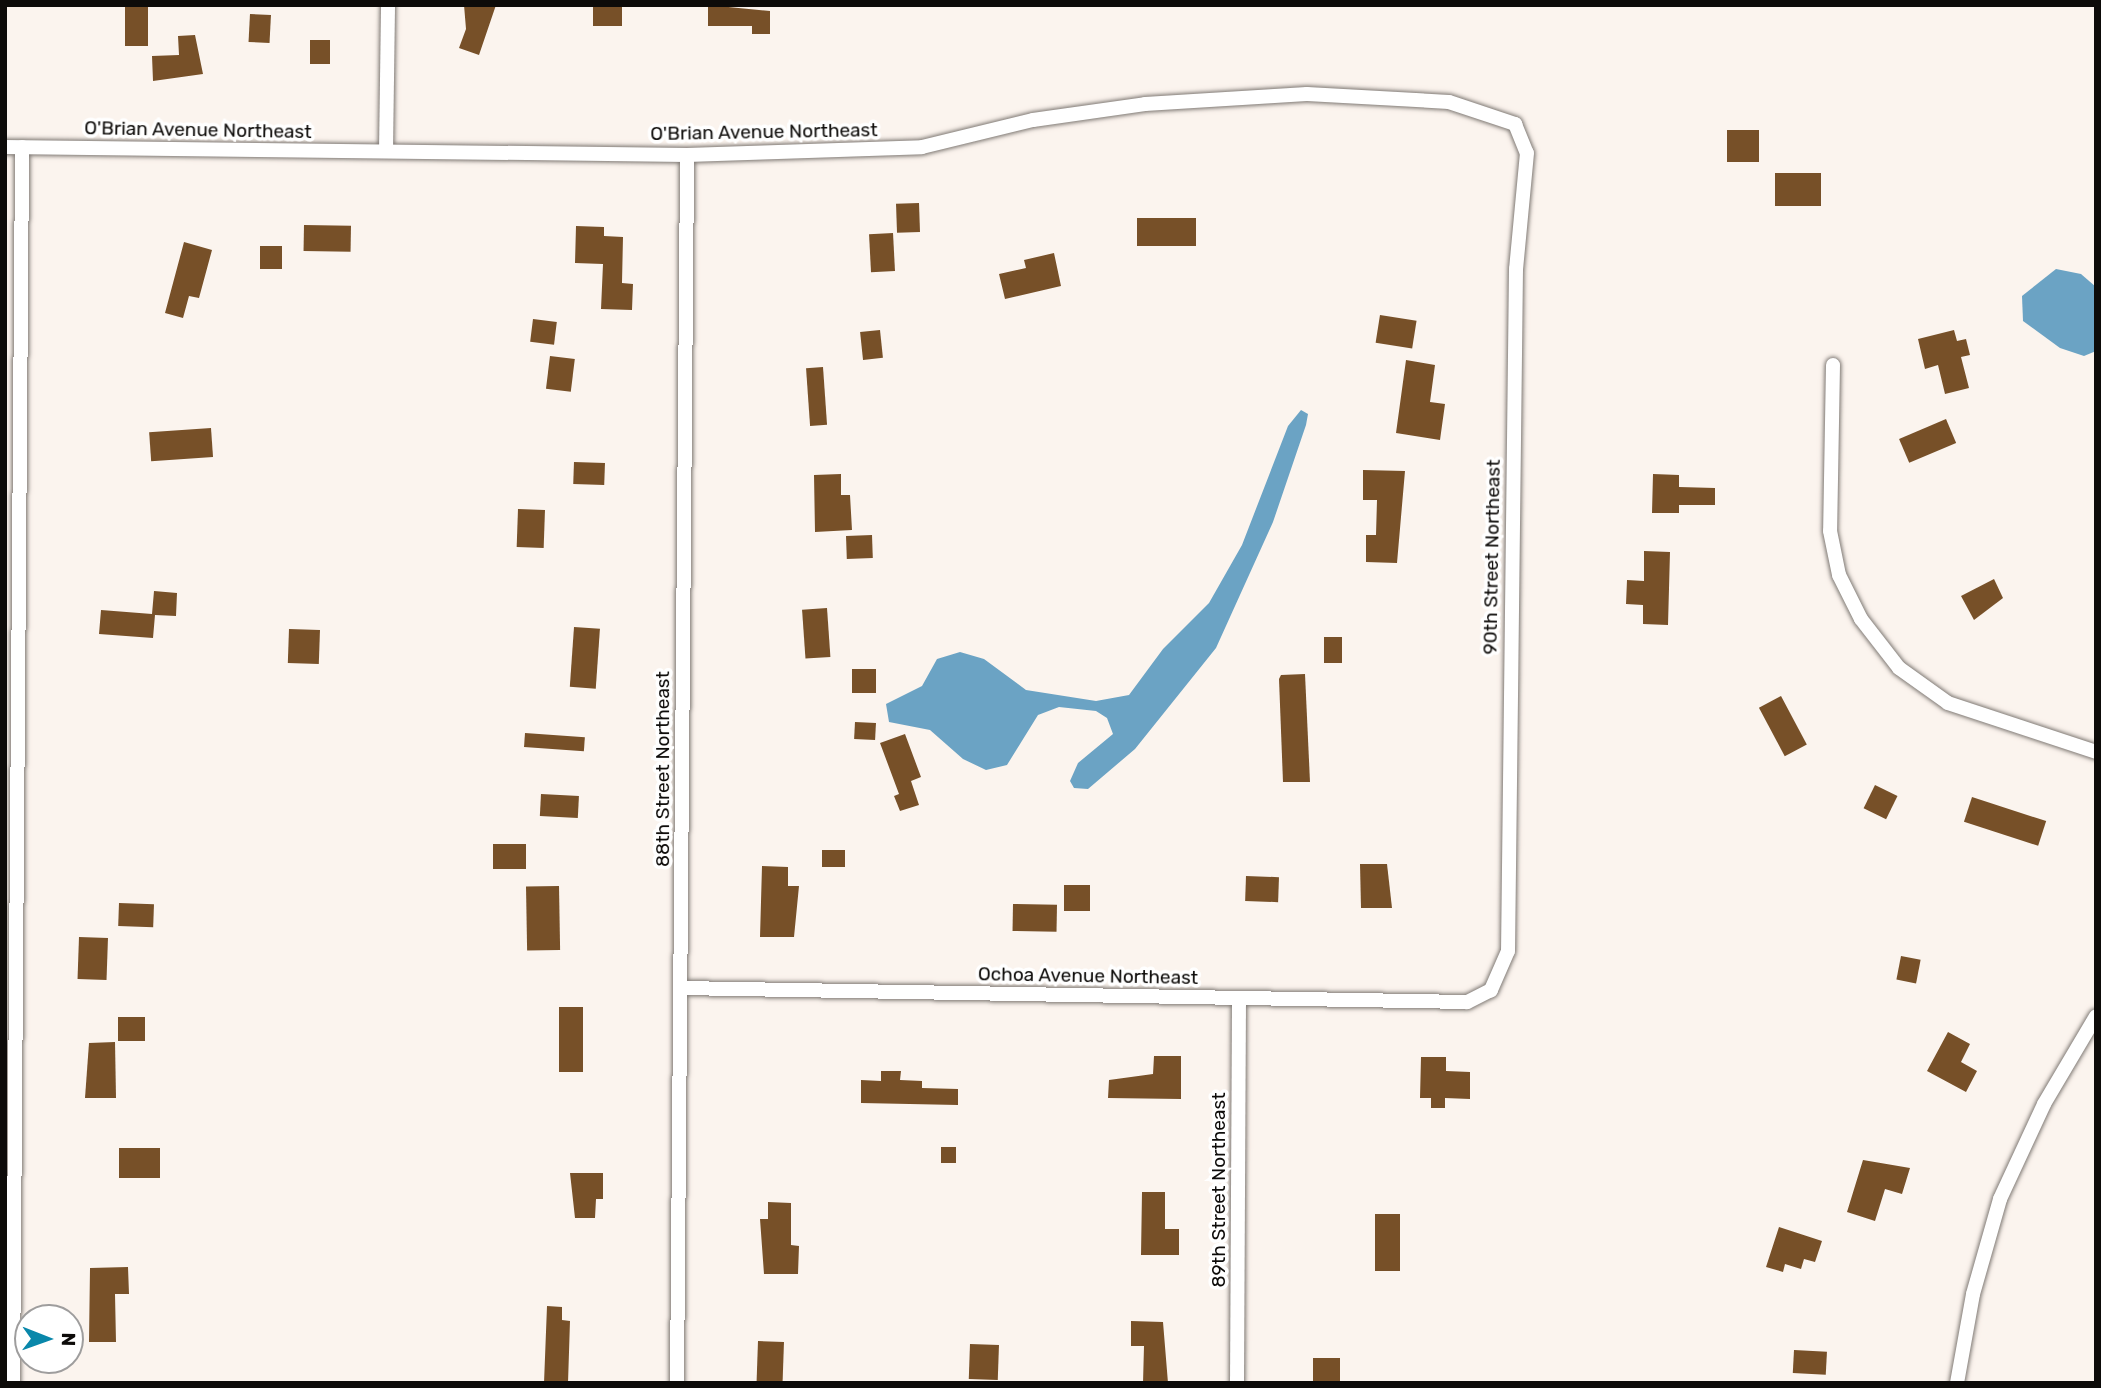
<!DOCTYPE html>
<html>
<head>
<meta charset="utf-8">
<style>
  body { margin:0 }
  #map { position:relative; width:2101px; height:1388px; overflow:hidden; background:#fbf4ee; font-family:Rubik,sans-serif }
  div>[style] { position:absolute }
  .water>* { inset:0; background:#6ba3c4 }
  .building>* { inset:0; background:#775028; transform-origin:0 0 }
  .roads { filter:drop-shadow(0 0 2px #807a75) drop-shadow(0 0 2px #807a75) }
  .street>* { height:14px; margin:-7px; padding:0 7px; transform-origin:7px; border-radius:7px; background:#fff }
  span { translate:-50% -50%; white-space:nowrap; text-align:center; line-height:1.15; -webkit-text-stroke:7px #fff; paint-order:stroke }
  .street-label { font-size:19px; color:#0d0b09 }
  .frame { position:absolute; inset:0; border:7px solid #0d0b09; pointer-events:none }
  .north { position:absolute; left:14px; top:1304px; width:70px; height:70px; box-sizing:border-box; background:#fff; border:2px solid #9e9d9d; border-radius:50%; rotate:91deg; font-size:19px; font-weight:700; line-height:28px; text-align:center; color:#0d0b09 }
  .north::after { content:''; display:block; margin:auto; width:24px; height:32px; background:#0987aa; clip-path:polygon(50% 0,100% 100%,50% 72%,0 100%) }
</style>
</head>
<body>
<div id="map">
  <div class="water">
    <div style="clip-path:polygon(2056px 269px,2081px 274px,2096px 287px,2096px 351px,2084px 356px,2060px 348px,2023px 321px,2022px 296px)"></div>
    <div style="clip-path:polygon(1301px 410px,1308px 414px,1306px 425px,1273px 522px,1216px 648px,1135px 749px,1088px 789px,1074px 788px,1070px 781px,1078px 763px,1113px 734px,1107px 718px,1096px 711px,1059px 707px,1038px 715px,1007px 765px,986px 770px,963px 759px,930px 730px,889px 722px,886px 704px,922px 686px,937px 659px,960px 652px,984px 659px,1026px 690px,1096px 701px,1129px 695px,1163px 649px,1209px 603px,1242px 545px,1288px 426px)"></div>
  </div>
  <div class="building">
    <div style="left:125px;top:5px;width:23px;height:41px"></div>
    <div style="clip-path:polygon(464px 5px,496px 5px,479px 55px,459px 48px,466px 29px)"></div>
    <div style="left:593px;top:5px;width:29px;height:21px"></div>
    <div style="clip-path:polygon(708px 5px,770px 11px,770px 34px,752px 34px,752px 26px,708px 26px)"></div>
    <div style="left:250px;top:14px;width:21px;height:28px;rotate:3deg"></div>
    <div style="clip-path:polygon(195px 35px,203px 74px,153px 81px,152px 56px,179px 55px,178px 36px)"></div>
    <div style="left:310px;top:40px;width:20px;height:24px"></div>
    <div style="left:1727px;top:130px;width:32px;height:32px"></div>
    <div style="left:1775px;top:173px;width:46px;height:33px"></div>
    <div style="left:919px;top:203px;width:29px;height:23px;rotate:88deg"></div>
    <div style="left:1137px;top:218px;width:59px;height:28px"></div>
    <div style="left:304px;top:225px;width:47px;height:26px;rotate:1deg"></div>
    <div style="clip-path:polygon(576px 226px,604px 227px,604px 236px,623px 237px,622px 283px,633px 284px,632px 310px,601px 309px,603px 264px,575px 263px)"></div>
    <div style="left:893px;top:233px;width:38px;height:24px;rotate:87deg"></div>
    <div style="clip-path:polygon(184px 242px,212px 250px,199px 298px,189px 296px,183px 318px,165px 313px)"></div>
    <div style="left:260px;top:246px;width:22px;height:23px"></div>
    <div style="clip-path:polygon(1054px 253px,1061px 286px,1005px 299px,999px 274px,1026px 268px,1024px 260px)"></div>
    <div style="left:1380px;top:315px;width:37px;height:28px;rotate:9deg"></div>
    <div style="left:533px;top:319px;width:24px;height:23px;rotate:7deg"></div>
    <div style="left:880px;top:330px;width:28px;height:20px;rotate:84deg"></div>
    <div style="clip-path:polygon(1954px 330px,1957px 341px,1966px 339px,1970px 355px,1961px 357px,1969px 388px,1945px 394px,1938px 365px,1925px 369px,1918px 339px)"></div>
    <div style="left:550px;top:356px;width:25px;height:33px;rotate:7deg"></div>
    <div style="clip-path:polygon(1406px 360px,1435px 365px,1430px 402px,1445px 404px,1440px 440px,1396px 433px)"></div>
    <div style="left:823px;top:367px;width:58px;height:17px;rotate:86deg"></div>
    <div style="left:1946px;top:419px;width:26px;height:51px;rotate:67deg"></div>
    <div style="left:211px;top:428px;width:29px;height:62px;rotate:86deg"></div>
    <div style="left:574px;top:462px;width:31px;height:22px;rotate:2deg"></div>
    <div style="clip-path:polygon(1363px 470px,1405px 471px,1397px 563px,1366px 562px,1366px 535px,1376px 535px,1377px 500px,1363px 500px)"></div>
    <div style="clip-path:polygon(841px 474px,841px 495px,850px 495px,852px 530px,815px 532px,814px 475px)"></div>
    <div style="clip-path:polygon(1653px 474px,1679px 475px,1679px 487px,1715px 488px,1715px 505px,1679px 505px,1679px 513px,1652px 513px)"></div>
    <div style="left:518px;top:509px;width:27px;height:38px;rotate:2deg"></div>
    <div style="left:872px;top:535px;width:23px;height:26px;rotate:88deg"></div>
    <div style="clip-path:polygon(1644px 551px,1670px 552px,1668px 625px,1643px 624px,1643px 605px,1626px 604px,1627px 580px,1644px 581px)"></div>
    <div style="clip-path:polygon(1994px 579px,2003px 598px,1974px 620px,1961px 596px)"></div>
    <div style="clip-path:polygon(154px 591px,177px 593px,176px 616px,155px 615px,153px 638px,99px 634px,101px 610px,152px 614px)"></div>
    <div style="left:827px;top:608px;width:49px;height:25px;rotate:86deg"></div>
    <div style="left:574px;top:627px;width:26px;height:60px;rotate:4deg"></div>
    <div style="left:289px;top:629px;width:31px;height:34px;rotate:2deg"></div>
    <div style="left:1324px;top:637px;width:18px;height:26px"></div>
    <div style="left:852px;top:669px;width:24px;height:24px"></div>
    <div style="clip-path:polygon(1305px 674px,1310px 782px,1283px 782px,1279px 679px,1281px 675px)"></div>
    <div style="left:1781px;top:696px;width:55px;height:25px;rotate:62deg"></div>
    <div style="left:855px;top:722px;width:21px;height:17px;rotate:3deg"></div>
    <div style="left:525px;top:733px;width:60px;height:14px;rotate:4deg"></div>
    <div style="clip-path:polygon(905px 734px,921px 777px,911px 781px,919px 805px,900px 811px,894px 796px,899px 794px,880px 743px)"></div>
    <div style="left:1875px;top:785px;width:25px;height:26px;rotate:26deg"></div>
    <div style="left:541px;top:794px;width:38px;height:22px;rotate:3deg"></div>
    <div style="left:1972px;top:797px;width:78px;height:26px;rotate:18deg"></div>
    <div style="left:493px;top:844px;width:33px;height:25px"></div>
    <div style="left:822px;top:850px;width:23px;height:17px"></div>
    <div style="clip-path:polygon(1360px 864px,1387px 864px,1392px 908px,1361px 908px)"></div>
    <div style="clip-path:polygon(762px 866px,788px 867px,788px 886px,799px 886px,794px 937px,760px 937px)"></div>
    <div style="left:1246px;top:876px;width:33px;height:25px;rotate:2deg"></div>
    <div style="left:1064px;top:885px;width:26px;height:26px"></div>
    <div style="left:559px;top:886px;width:64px;height:33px;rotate:89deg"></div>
    <div style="left:119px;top:903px;width:35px;height:23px;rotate:2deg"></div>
    <div style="left:1013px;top:904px;width:44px;height:27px;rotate:1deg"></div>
    <div style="left:79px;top:937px;width:29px;height:42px;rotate:2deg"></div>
    <div style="left:1901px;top:956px;width:20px;height:24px;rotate:11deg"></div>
    <div style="left:559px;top:1007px;width:24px;height:65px"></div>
    <div style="left:145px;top:1017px;width:24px;height:27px;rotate:90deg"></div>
    <div style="clip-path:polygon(1948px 1032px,1970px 1044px,1961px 1062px,1977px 1071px,1966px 1092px,1927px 1071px)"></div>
    <div style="clip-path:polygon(115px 1042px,116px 1098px,85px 1098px,89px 1043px)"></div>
    <div style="clip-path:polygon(1154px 1056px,1181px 1056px,1181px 1099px,1108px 1098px,1109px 1080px,1153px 1074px)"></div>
    <div style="clip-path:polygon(1421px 1057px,1446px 1057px,1446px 1071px,1470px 1072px,1470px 1099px,1445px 1098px,1445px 1108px,1431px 1108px,1431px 1098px,1420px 1098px)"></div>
    <div style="clip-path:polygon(881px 1071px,901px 1071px,900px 1080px,922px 1081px,922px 1088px,958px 1089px,958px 1105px,861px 1103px,861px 1080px,881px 1081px)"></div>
    <div style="left:941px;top:1147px;width:15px;height:16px"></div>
    <div style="left:119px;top:1148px;width:41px;height:30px"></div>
    <div style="clip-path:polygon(1863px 1160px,1910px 1168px,1902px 1194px,1885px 1189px,1875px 1221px,1847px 1212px)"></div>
    <div style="clip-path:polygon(570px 1173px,603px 1173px,603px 1199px,596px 1199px,595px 1218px,575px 1218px)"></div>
    <div style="clip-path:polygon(1142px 1192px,1165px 1192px,1165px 1229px,1179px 1229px,1179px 1255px,1141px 1255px)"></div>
    <div style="clip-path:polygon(768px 1202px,791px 1203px,791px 1245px,799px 1246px,798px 1274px,764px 1274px,760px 1219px,768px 1219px)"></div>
    <div style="left:1375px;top:1214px;width:25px;height:57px"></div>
    <div style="clip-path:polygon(1779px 1227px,1822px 1241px,1815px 1262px,1804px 1259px,1801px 1269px,1785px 1264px,1783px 1272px,1766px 1267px)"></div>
    <div style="clip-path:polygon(128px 1267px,129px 1294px,115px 1294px,116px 1342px,89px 1342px,90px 1268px)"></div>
    <div style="clip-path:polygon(547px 1306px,562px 1307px,562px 1320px,570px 1321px,568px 1383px,544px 1383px)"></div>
    <div style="clip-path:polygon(1131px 1321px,1163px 1322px,1168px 1383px,1143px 1383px,1144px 1346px,1131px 1346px)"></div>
    <div style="left:758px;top:1341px;width:26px;height:42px;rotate:2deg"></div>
    <div style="left:970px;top:1344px;width:29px;height:35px;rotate:2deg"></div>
    <div style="left:1794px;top:1350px;width:33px;height:23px;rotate:3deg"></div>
    <div style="left:1313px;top:1358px;width:27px;height:25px"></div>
  </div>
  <div class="roads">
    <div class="street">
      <div style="left:5px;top:147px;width:682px;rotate:0.67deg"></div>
      <div style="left:687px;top:155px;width:235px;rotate:-1.9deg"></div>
      <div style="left:922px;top:147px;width:114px;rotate:-13.7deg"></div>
      <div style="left:1033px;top:120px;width:113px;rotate:-8.1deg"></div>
      <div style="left:1145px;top:104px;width:162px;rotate:-3.5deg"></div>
      <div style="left:1307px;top:94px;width:142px;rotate:3.2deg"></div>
      <div style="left:1449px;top:102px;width:70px;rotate:18.4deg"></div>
      <div style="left:1515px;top:124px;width:31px;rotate:68deg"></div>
      <div style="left:1527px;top:153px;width:117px;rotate:95.4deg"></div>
      <div style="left:1516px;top:269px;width:682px;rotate:90.67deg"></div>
      <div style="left:1508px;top:951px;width:43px;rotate:113.6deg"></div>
      <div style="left:1491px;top:990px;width:27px;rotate:153deg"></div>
      <div style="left:1467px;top:1002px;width:787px;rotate:-178.98deg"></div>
      <div style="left:386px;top:151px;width:146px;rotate:-89.2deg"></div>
      <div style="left:1833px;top:365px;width:166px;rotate:91deg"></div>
      <div style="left:1830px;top:531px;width:45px;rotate:78.4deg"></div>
      <div style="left:1839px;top:575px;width:49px;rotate:63.4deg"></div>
      <div style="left:1861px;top:619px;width:62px;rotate:52.2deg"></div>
      <div style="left:1899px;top:668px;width:60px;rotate:35.5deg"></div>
      <div style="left:1948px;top:703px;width:156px;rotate:18.3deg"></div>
      <div style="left:13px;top:1383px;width:1236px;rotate:-89.58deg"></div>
      <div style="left:677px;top:1383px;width:1228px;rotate:-89.53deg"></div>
      <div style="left:1237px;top:1383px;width:385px;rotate:-89.7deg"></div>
      <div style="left:1957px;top:1383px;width:90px;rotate:-79.8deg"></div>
      <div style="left:1973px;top:1294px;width:99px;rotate:-74.1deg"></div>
      <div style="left:2000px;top:1199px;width:105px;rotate:-65.1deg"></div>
      <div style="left:2044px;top:1104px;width:102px;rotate:-59.4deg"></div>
    </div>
  </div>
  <div class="street-label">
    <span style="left:198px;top:130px;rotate:1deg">O'Brian Avenue Northeast</span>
    <span style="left:764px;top:132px;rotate:-1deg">O'Brian Avenue Northeast</span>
    <span style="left:1492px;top:557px;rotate:-89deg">90th Street Northeast</span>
    <span style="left:663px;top:769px;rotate:-90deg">88th Street Northeast</span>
    <span style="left:1088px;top:976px;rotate:1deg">Ochoa Avenue Northeast</span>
    <span style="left:1219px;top:1190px;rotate:-90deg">89th Street Northeast</span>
  </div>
  <div class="frame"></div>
  <div class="north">N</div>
</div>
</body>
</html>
